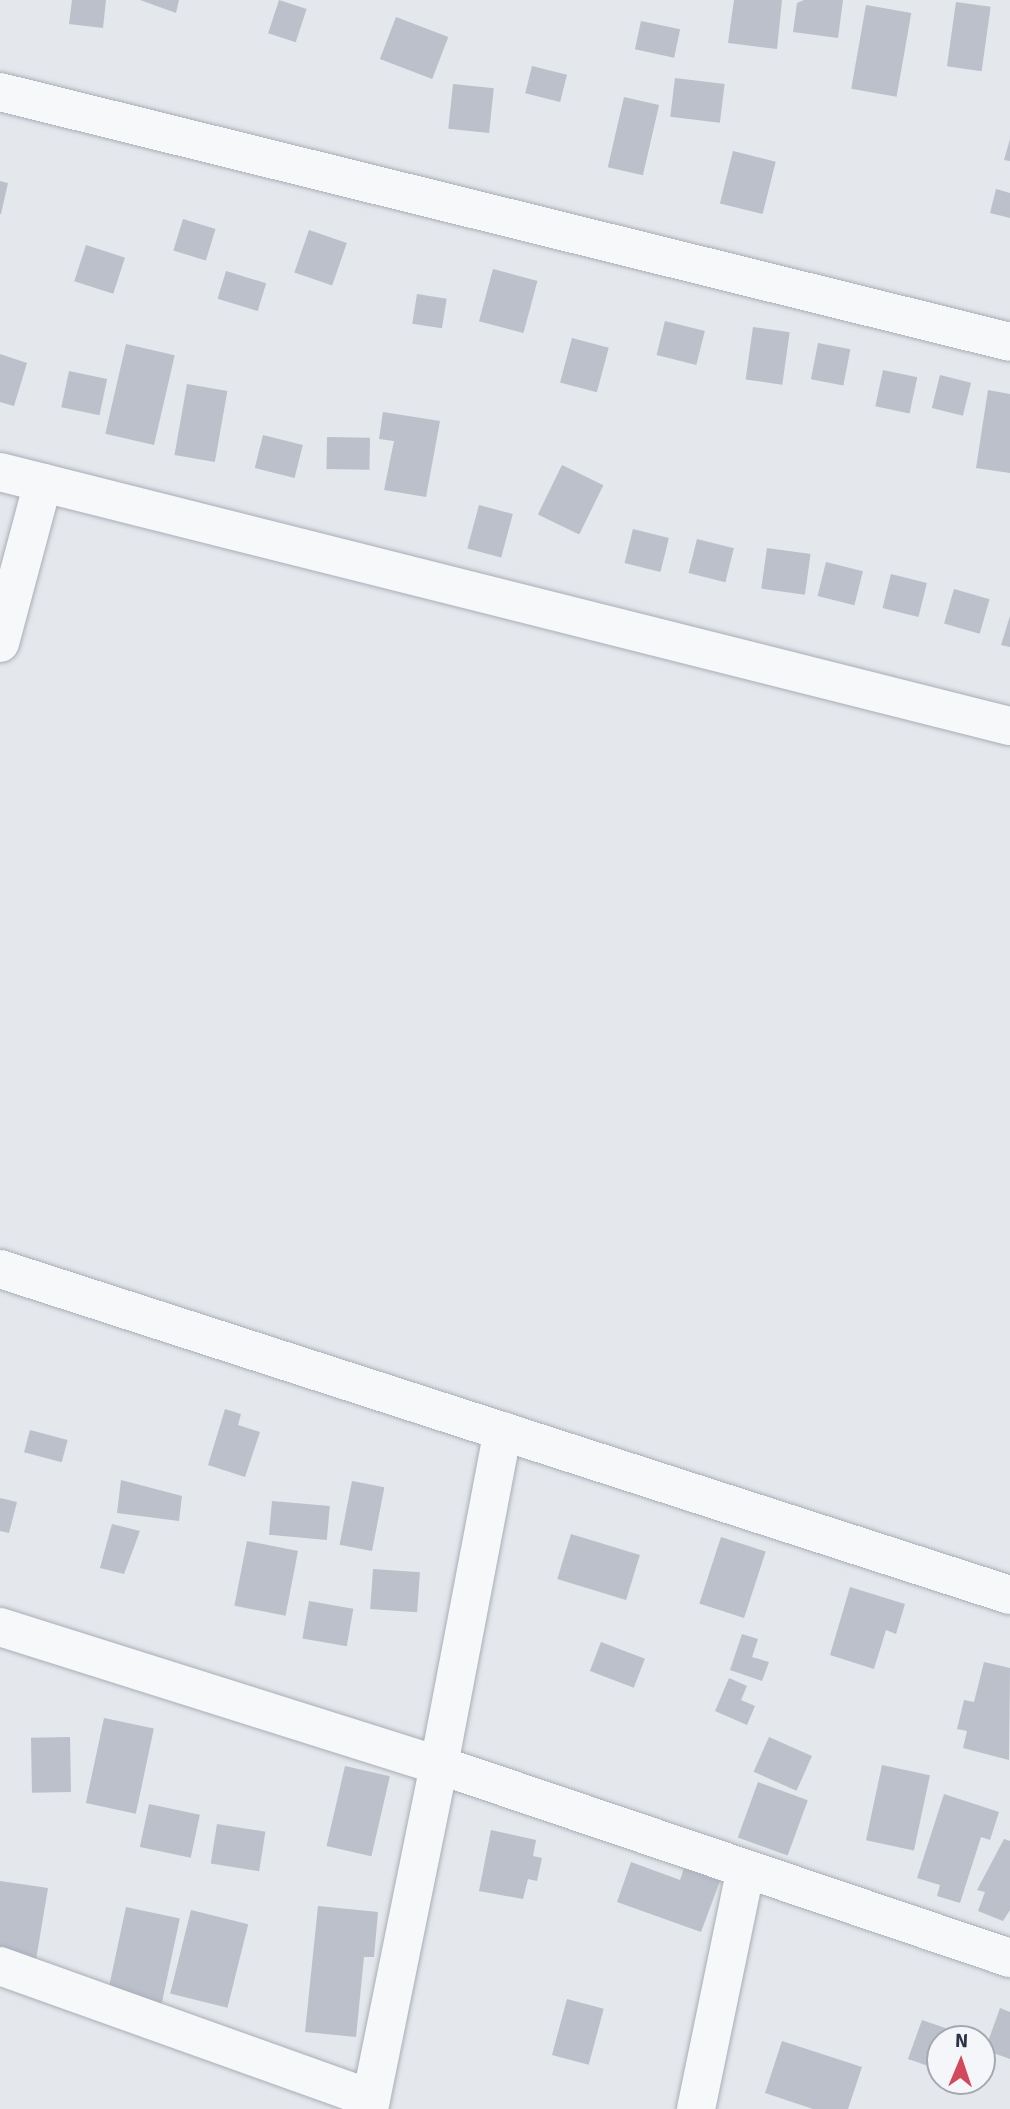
<!DOCTYPE html>
<html>
<head>
<meta charset="utf-8">
<style>
  body { margin:0 }
  #map { position:relative; width:1010px; height:2109px; overflow:hidden; background:#e4e7ec; font-family:Signika,sans-serif }
  div>[style] { position:absolute }
  .building>* { inset:0; background:#bbc0ca; transform-origin:0 0 }
  .roads { filter:drop-shadow(0 0 2px #a9aeb7) drop-shadow(0 0 2px #a9aeb7) }
  .minor>* { height:38px; margin:-19px; padding:0 19px; transform-origin:19px; border-radius:19px; background:#f7f8fa }
  span { translate:-50% -50%; white-space:nowrap; text-align:center; line-height:1.15; -webkit-text-stroke:7px #f4f6f9; paint-order:stroke }
  .north { position:absolute; left:926px; top:2025px; width:70px; height:70px; box-sizing:border-box; background:#f4f6f9; border:2px solid #a4a8b1; border-radius:50%; rotate:2deg; font-size:19px; font-weight:700; line-height:28px; text-align:center; color:#2b3445 }
  .north::after { content:''; display:block; margin:auto; width:24px; height:32px; background:#d1495b; clip-path:polygon(50% 0,100% 100%,50% 72%,0 100%) }
</style>
</head>
<body>
<div id="map">
  <div class="building">
    <div style="clip-path:polygon(72px 0,106px 0,103px 28px,69px 24px)"></div>
    <div style="clip-path:polygon(140px 0,179px 0,176px 13px)"></div>
    <div style="left:279px;top:0;width:29px;height:35px;rotate:18deg"></div>
    <div style="clip-path:polygon(734px 0,782px 0,777px 49px,728px 43px)"></div>
    <div style="clip-path:polygon(804px 0,843px 0,838px 38px,793px 32px,797px 3px)"></div>
    <div style="left:956px;top:2px;width:35px;height:65px;rotate:8deg"></div>
    <div style="left:866px;top:5px;width:46px;height:85px;rotate:10deg"></div>
    <div style="left:396px;top:17px;width:56px;height:45px;rotate:21deg"></div>
    <div style="left:641px;top:21px;width:40px;height:29px;rotate:12deg"></div>
    <div style="left:532px;top:66px;width:36px;height:28px;rotate:14deg"></div>
    <div style="left:675px;top:78px;width:50px;height:39px;rotate:7deg"></div>
    <div style="left:453px;top:84px;width:41px;height:45px;rotate:6deg"></div>
    <div style="left:624px;top:97px;width:36px;height:72px;rotate:13deg"></div>
    <div style="clip-path:polygon(1010px 139px,1010px 161px,1004px 160px)"></div>
    <div style="left:733px;top:151px;width:44px;height:54px;rotate:14deg"></div>
    <div style="clip-path:polygon(0 181px,8px 183px,1px 214px,0 214px)"></div>
    <div style="clip-path:polygon(996px 189px,1010px 193px,1010px 218px,990px 213px)"></div>
    <div style="left:183px;top:219px;width:34px;height:33px;rotate:17deg"></div>
    <div style="left:309px;top:230px;width:40px;height:45px;rotate:19deg"></div>
    <div style="left:86px;top:245px;width:41px;height:38px;rotate:18deg"></div>
    <div style="left:493px;top:269px;width:46px;height:54px;rotate:15deg"></div>
    <div style="left:226px;top:271px;width:42px;height:29px;rotate:17deg"></div>
    <div style="left:417px;top:294px;width:30px;height:30px;rotate:9deg"></div>
    <div style="left:665px;top:321px;width:41px;height:35px;rotate:14deg"></div>
    <div style="left:753px;top:327px;width:37px;height:53px;rotate:8deg"></div>
    <div style="left:572px;top:338px;width:38px;height:46px;rotate:15deg"></div>
    <div style="left:818px;top:343px;width:33px;height:37px;rotate:11deg"></div>
    <div style="left:126px;top:344px;width:50px;height:92px;rotate:13deg"></div>
    <div style="clip-path:polygon(0 354px,27px 363px,14px 406px,0 402px)"></div>
    <div style="left:883px;top:370px;width:35px;height:37px;rotate:12deg"></div>
    <div style="left:69px;top:371px;width:39px;height:37px;rotate:12deg"></div>
    <div style="left:940px;top:375px;width:32px;height:34px;rotate:14deg"></div>
    <div style="left:187px;top:384px;width:41px;height:72px;rotate:10deg"></div>
    <div style="clip-path:polygon(988px 390px,1010px 394px,1010px 473px,976px 468px)"></div>
    <div style="clip-path:polygon(383px 412px,440px 421px,426px 497px,384px 490px,394px 441px,379px 439px)"></div>
    <div style="left:263px;top:435px;width:41px;height:34px;rotate:14deg"></div>
    <div style="left:327px;top:437px;width:43px;height:32px;rotate:1deg"></div>
    <div style="left:562px;top:465px;width:46px;height:55px;rotate:26deg"></div>
    <div style="left:479px;top:505px;width:35px;height:45px;rotate:15deg"></div>
    <div style="left:633px;top:529px;width:37px;height:35px;rotate:14deg"></div>
    <div style="left:697px;top:539px;width:38px;height:35px;rotate:14deg"></div>
    <div style="left:767px;top:548px;width:44px;height:41px;rotate:8deg"></div>
    <div style="left:826px;top:562px;width:38px;height:35px;rotate:14deg"></div>
    <div style="left:891px;top:574px;width:37px;height:35px;rotate:14deg"></div>
    <div style="left:954px;top:589px;width:37px;height:36px;rotate:16deg"></div>
    <div style="clip-path:polygon(1010px 616px,1010px 647px,1001px 645px)"></div>
    <div style="clip-path:polygon(225px 1409px,241px 1414px,238px 1425px,260px 1432px,245px 1477px,208px 1465px)"></div>
    <div style="left:30px;top:1430px;width:39px;height:23px;rotate:15deg"></div>
    <div style="clip-path:polygon(121px 1480px,182px 1496px,179px 1521px,117px 1513px)"></div>
    <div style="left:352px;top:1481px;width:33px;height:65px;rotate:11deg"></div>
    <div style="clip-path:polygon(0 1498px,17px 1502px,9px 1533px,0 1531px)"></div>
    <div style="left:272px;top:1501px;width:58px;height:34px;rotate:5deg"></div>
    <div style="clip-path:polygon(112px 1524px,140px 1531px,124px 1574px,100px 1568px)"></div>
    <div style="left:571px;top:1534px;width:72px;height:47px;rotate:17deg"></div>
    <div style="left:721px;top:1537px;width:47px;height:70px;rotate:18deg"></div>
    <div style="left:247px;top:1541px;width:52px;height:66px;rotate:11deg"></div>
    <div style="left:373px;top:1569px;width:47px;height:40px;rotate:4deg"></div>
    <div style="clip-path:polygon(850px 1587px,905px 1604px,896px 1634px,886px 1630px,874px 1669px,830px 1655px)"></div>
    <div style="left:309px;top:1601px;width:45px;height:38px;rotate:10deg"></div>
    <div style="clip-path:polygon(742px 1634px,758px 1639px,752px 1657px,769px 1662px,762px 1681px,730px 1670px)"></div>
    <div style="left:601px;top:1642px;width:47px;height:31px;rotate:21deg"></div>
    <div style="clip-path:polygon(984px 1662px,1010px 1668px,1009px 1760px,963px 1748px,967px 1731px,957px 1729px,964px 1700px,974px 1702px)"></div>
    <div style="clip-path:polygon(729px 1678px,747px 1686px,741px 1700px,755px 1706px,747px 1725px,715px 1711px)"></div>
    <div style="left:104px;top:1718px;width:51px;height:87px;rotate:12deg"></div>
    <div style="left:70px;top:1737px;width:55px;height:39px;rotate:89deg"></div>
    <div style="left:769px;top:1737px;width:47px;height:38px;rotate:24deg"></div>
    <div style="left:882px;top:1765px;width:49px;height:77px;rotate:12deg"></div>
    <div style="left:345px;top:1766px;width:46px;height:82px;rotate:13deg"></div>
    <div style="left:758px;top:1782px;width:53px;height:59px;rotate:20deg"></div>
    <div style="clip-path:polygon(944px 1794px,999px 1812px,990px 1840px,981px 1837px,960px 1903px,937px 1896px,940px 1885px,917px 1878px)"></div>
    <div style="left:149px;top:1804px;width:52px;height:44px;rotate:12deg"></div>
    <div style="left:217px;top:1824px;width:49px;height:40px;rotate:9deg"></div>
    <div style="clip-path:polygon(491px 1830px,536px 1840px,533px 1856px,542px 1858px,537px 1881px,528px 1879px,523px 1899px,479px 1891px)"></div>
    <div style="clip-path:polygon(1004px 1839px,1010px 1841px,1010px 1910px,1003px 1921px,978px 1911px,985px 1892px,977px 1890px)"></div>
    <div style="clip-path:polygon(631px 1862px,680px 1880px,684px 1868px,720px 1881px,701px 1932px,617px 1902px)"></div>
    <div style="clip-path:polygon(0 1881px,48px 1888px,35px 1966px,0 1960px)"></div>
    <div style="clip-path:polygon(318px 1906px,378px 1912px,374px 1957px,364px 1957px,356px 2037px,305px 2032px)"></div>
    <div style="left:126px;top:1907px;width:55px;height:88px;rotate:12deg"></div>
    <div style="left:191px;top:1910px;width:59px;height:86px;rotate:14deg"></div>
    <div style="left:567px;top:1999px;width:38px;height:58px;rotate:15deg"></div>
    <div style="clip-path:polygon(1000px 2008px,1010px 2012px,1010px 2059px,985px 2050px)"></div>
    <div style="clip-path:polygon(922px 2020px,954px 2031px,951px 2039px,940px 2039px,940px 2070px,908px 2059px)"></div>
    <div style="clip-path:polygon(782px 2041px,862px 2067px,848px 2109px,813px 2109px,765px 2093px)"></div>
  </div>
  <div class="roads">
    <div class="minor">
      <div style="left:0;top:92px;width:1040px;rotate:13.9deg"></div>
      <div style="left:0;top:472px;width:1041px;rotate:14.12deg"></div>
      <div style="left:0;top:643px;width:166px;rotate:-75deg"></div>
      <div style="left:0;top:1269px;width:1061px;rotate:17.89deg"></div>
      <div style="left:0;top:1627px;width:460px;rotate:17.5deg"></div>
      <div style="left:439px;top:1765px;width:340px;rotate:-79.2deg"></div>
      <div style="left:0;top:1966px;width:394px;rotate:19.7deg"></div>
      <div style="left:369px;top:2109px;width:351px;rotate:-78.5deg"></div>
      <div style="left:439px;top:1765px;width:603px;rotate:18.68deg"></div>
      <div style="left:696px;top:2109px;width:242px;rotate:-78.3deg"></div>
    </div>
  </div>
  <div class="north">N</div>
</div>
</body>
</html>
